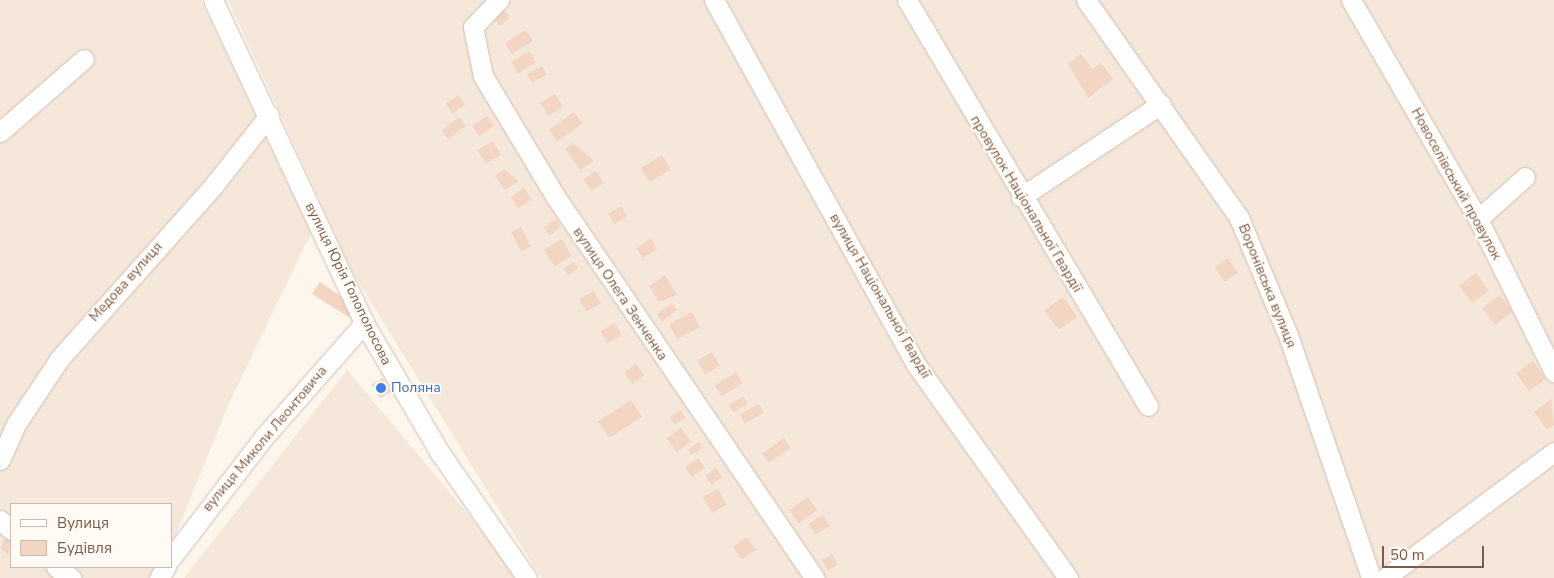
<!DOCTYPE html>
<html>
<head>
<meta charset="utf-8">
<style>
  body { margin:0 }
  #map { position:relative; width:1554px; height:578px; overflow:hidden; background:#fdf6ec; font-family:"Nunito Sans",sans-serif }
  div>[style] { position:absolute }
  .residential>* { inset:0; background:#f5e8da }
  .building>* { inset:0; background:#f3d5c3; transform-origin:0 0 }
  .roads { filter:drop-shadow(0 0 1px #d1beb0) drop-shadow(0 0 1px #d1beb0) }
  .minor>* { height:19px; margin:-9.5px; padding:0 9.5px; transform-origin:9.5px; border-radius:9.5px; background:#fff }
  .dots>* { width:14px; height:14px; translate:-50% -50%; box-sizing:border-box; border:2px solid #fffaf3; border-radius:50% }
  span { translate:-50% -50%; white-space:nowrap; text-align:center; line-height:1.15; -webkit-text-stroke:4px #fffaf3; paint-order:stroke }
  .street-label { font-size:14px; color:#7a5c4d }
  .shop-label { font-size:14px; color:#366cbe }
  .left { translate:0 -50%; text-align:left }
  .legend { position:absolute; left:10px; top:503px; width:162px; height:65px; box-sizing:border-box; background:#fffaf3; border:1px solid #cabbb1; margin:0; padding:6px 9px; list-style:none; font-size:15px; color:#7a5c4d }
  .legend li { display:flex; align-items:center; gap:10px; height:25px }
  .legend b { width:25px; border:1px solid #cabbb1 }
  .scale { position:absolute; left:1382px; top:546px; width:102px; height:22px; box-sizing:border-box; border:2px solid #7a5c4d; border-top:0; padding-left:6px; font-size:15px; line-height:18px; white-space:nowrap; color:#7a5c4d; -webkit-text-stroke:4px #fffaf3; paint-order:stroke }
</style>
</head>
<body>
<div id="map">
  <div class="residential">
    <div style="clip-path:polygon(0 0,201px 0,311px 233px,229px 403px,171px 546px,171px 504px,11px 504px,11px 567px,160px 567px,153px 578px,0 578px)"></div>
    <div style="clip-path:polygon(228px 0,1554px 0,1554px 578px,541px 578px,353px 273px)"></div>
    <div style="clip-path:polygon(347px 370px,497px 549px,515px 578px,184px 578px)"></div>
  </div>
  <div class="building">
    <div style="left:503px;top:9px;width:11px;height:13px;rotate:49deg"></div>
    <div style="left:526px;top:30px;width:13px;height:25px;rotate:58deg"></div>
    <div style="left:529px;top:51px;width:13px;height:21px;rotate:58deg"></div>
    <div style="clip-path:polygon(1081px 54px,1092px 69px,1101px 63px,1113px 79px,1088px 98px,1068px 64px)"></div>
    <div style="left:542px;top:66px;width:10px;height:17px;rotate:61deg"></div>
    <div style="left:555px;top:94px;width:15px;height:17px;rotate:58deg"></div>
    <div style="left:458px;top:95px;width:12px;height:15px;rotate:55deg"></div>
    <div style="left:574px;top:112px;width:14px;height:31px;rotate:54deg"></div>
    <div style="left:487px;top:116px;width:12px;height:18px;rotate:55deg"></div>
    <div style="left:459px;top:117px;width:11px;height:22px;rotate:52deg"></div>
    <div style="left:493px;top:141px;width:16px;height:18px;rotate:60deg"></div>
    <div style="clip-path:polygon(573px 143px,594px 161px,580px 170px,565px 149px)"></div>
    <div style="left:662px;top:155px;width:17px;height:25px;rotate:59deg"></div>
    <div style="clip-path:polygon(504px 169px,519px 181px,505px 190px,495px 176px)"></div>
    <div style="left:596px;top:171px;width:14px;height:15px;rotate:56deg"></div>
    <div style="left:524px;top:188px;width:14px;height:16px;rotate:56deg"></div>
    <div style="left:621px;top:206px;width:12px;height:15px;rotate:59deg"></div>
    <div style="left:555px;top:219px;width:10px;height:14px;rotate:53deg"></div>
    <div style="left:521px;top:227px;width:22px;height:11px;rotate:63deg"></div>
    <div style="left:562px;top:239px;width:20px;height:21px;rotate:60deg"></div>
    <div style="left:651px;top:239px;width:12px;height:17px;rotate:59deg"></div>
    <div style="left:1228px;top:258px;width:18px;height:16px;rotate:56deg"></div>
    <div style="clip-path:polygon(574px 262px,578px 268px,568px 275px,564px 268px)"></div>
    <div style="left:1476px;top:273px;width:22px;height:21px;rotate:54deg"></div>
    <div style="clip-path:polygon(665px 275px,677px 295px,659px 302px,649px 286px)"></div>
    <div style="clip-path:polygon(320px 282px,346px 300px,350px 318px,312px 294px)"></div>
    <div style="left:594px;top:291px;width:14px;height:17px;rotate:60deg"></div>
    <div style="left:1500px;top:295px;width:21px;height:22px;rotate:53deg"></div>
    <div style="left:1063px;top:297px;width:24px;height:23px;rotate:54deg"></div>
    <div style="left:672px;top:303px;width:9px;height:19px;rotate:54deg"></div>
    <div style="left:692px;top:312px;width:17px;height:26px;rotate:62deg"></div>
    <div style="left:615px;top:323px;width:14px;height:17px;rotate:60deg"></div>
    <div style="left:712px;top:352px;width:16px;height:17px;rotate:60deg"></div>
    <div style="left:1533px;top:361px;width:22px;height:21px;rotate:54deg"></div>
    <div style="left:636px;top:364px;width:14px;height:15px;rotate:54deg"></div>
    <div style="left:736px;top:372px;width:13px;height:25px;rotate:58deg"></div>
    <div style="left:383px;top:378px;width:16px;height:13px;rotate:60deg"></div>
    <div style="left:743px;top:396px;width:9px;height:17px;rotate:58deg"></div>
    <div style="clip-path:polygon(1551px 399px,1554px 425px,1547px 430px,1534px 412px)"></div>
    <div style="left:631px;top:400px;width:20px;height:39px;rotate:57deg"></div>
    <div style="left:759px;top:404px;width:10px;height:22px;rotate:61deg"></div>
    <div style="left:681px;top:410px;width:9px;height:13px;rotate:58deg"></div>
    <div style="left:681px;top:428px;width:17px;height:18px;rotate:54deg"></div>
    <div style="left:784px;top:438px;width:12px;height:27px;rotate:55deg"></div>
    <div style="left:699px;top:442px;width:7px;height:13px;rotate:56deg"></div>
    <div style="left:698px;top:458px;width:12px;height:16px;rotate:55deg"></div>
    <div style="left:716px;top:468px;width:11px;height:13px;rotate:56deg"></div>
    <div style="left:718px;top:489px;width:18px;height:17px;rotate:61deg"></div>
    <div style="left:808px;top:497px;width:16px;height:23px;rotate:55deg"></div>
    <div style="left:823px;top:515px;width:13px;height:17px;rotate:58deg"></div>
    <div style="clip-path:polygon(7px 535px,11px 538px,8px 555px,0 548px)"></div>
    <div style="left:747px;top:537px;width:16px;height:17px;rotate:55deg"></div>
    <div style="left:832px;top:554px;width:12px;height:12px;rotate:59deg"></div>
  </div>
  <div class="roads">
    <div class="minor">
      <div style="left:213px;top:0;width:357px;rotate:64.9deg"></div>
      <div style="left:364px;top:323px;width:151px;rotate:59.7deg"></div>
      <div style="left:440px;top:453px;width:152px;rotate:55.2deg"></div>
      <div style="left:499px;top:0;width:37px;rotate:134deg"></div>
      <div style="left:473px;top:27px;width:50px;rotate:78.5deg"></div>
      <div style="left:483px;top:76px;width:140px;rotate:59deg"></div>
      <div style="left:555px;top:196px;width:462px;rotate:55.8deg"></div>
      <div style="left:714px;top:0;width:419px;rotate:61deg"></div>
      <div style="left:917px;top:366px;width:260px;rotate:54.5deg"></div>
      <div style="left:907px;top:0;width:472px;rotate:59.3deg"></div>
      <div style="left:1086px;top:0;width:266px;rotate:54.9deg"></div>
      <div style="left:1239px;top:218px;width:127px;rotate:67.3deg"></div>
      <div style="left:1288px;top:335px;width:257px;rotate:71.1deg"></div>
      <div style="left:1351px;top:0;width:253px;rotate:59.9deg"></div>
      <div style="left:1478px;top:219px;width:171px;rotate:63.6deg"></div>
      <div style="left:0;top:132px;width:111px;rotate:-41deg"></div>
      <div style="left:1021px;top:197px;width:168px;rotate:-33.6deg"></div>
      <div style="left:1478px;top:219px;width:63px;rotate:-41.8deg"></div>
      <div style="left:0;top:460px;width:39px;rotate:-66deg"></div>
      <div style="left:16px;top:424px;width:79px;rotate:-56.3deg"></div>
      <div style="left:60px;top:358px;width:232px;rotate:-48.3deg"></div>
      <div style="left:214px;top:185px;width:89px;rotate:-51.8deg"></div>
      <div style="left:0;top:520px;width:15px;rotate:42deg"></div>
      <div style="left:171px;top:558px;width:153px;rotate:-52.5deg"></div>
      <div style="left:264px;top:437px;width:152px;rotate:-48.7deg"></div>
      <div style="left:56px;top:567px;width:19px;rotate:36deg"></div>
      <div style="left:159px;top:578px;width:13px;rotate:-58deg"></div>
      <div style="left:1385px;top:578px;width:211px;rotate:-36.7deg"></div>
    </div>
  </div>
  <div class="dots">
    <div style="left:381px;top:388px;background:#3f7fe0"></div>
  </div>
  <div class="street-label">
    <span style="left:1456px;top:184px;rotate:61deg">Новоселівський провулок</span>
    <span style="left:1026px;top:204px;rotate:59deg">провулок Національної Гвардії</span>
    <span style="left:126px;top:282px;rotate:-48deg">Медова вулиця</span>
    <span style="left:348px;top:284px;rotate:64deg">вулиця Юрія Голополосова</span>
    <span style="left:1267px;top:286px;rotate:68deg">Воронівська вулиця</span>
    <span style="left:620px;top:294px;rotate:56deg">вулиця Олега Зенченка</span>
    <span style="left:880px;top:296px;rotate:60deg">вулиця Національної Гвардії</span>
    <span style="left:265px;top:439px;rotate:-50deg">вулиця Миколи Леонтовича</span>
  </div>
  <div class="shop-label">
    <span class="left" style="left:391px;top:388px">Поляна</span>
  </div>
  <ul class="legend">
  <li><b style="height:6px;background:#fff"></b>Вулиця</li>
  <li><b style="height:14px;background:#f3d5c3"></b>Будівля</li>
  </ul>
  <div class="scale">50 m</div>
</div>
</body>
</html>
